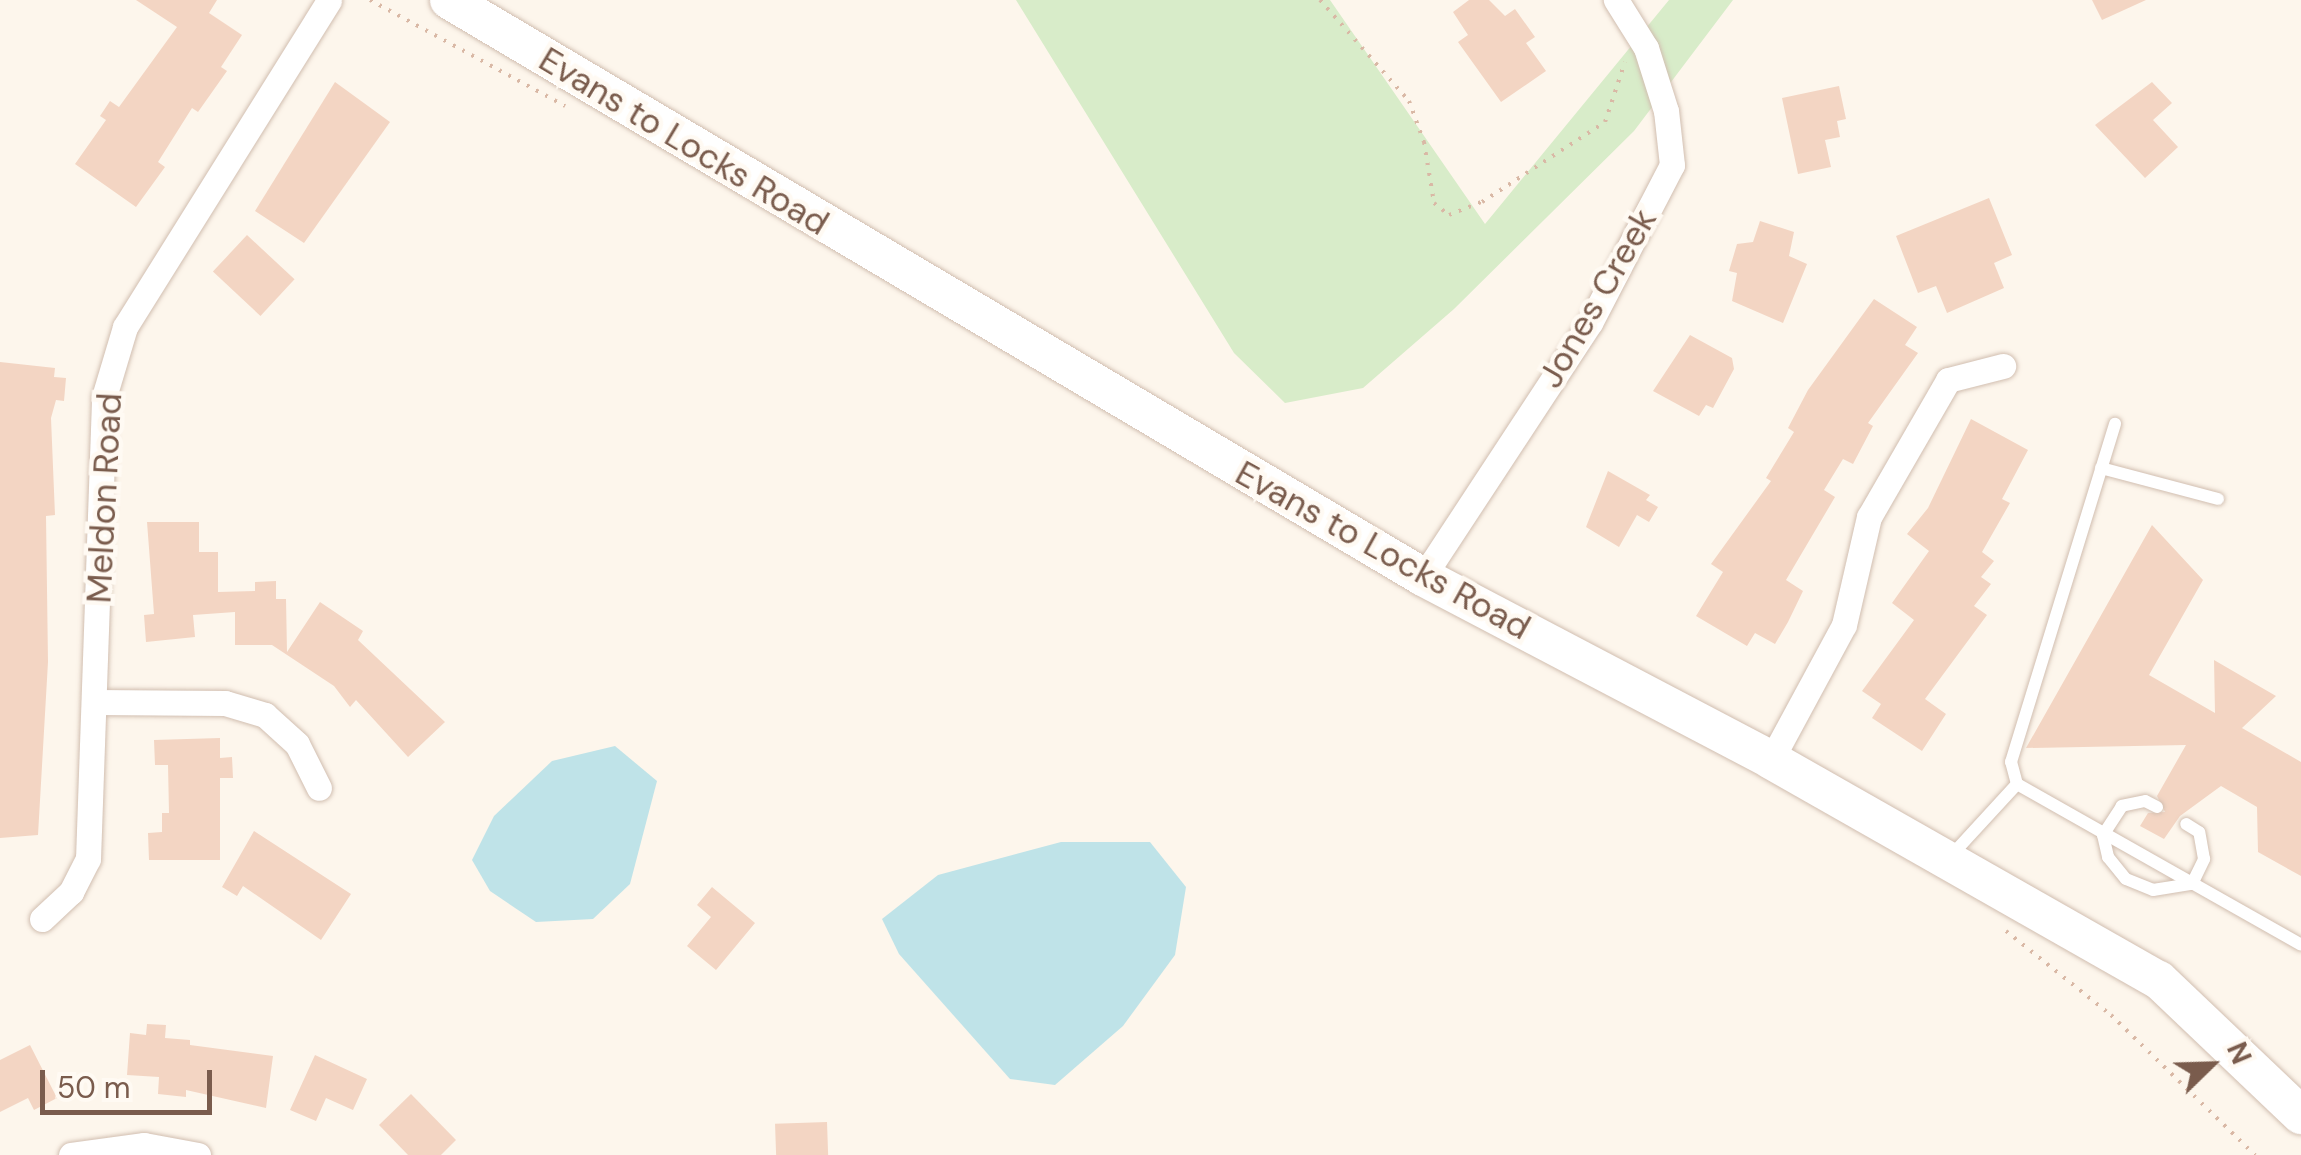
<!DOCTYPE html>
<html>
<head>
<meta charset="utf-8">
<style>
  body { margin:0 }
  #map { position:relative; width:2301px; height:1155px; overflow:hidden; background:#fdf6ec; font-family:"DM Sans",sans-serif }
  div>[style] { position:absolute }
  .green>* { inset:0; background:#d8ecc9 }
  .water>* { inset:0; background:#bfe3e8 }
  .building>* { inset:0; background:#f3d5c3; transform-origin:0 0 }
  .path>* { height:4px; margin-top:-2px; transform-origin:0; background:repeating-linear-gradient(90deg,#d9b8a5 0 2.5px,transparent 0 10.5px) }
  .roads { filter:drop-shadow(0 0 2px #d1beb0) drop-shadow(0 0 2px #d1beb0) }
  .lane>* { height:12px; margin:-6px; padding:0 6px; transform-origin:6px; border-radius:6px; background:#fff }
  .street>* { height:25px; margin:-12.5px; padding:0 12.5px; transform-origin:12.5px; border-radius:12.5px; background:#fff }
  .secondary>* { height:38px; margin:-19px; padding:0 19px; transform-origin:19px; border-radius:19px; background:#fff }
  span { translate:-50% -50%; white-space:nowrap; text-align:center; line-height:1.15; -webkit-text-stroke:9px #fffaf3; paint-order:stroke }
  .street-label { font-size:35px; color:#7a5c4d }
  .north { position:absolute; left:2161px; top:1015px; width:100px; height:100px; -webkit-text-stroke:8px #fffaf3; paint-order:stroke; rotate:67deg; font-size:28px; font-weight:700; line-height:40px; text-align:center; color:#7a5c4d }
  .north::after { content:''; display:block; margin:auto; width:35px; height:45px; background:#7a5c4d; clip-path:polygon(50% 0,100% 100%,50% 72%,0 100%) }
  .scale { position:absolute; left:40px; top:1070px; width:172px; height:45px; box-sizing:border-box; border:5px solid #7a5c4d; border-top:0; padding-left:12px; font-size:30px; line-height:35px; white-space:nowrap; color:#7a5c4d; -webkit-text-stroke:8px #fffaf3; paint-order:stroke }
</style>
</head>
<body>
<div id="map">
  <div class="green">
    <div style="clip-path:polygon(1016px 0,1330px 0,1485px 224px,1669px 0,1733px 0,1634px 131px,1454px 309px,1363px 388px,1285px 403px,1234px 353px)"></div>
  </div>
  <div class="water">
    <div style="clip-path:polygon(615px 746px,657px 781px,630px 884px,593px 919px,536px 922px,490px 891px,472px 860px,494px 816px,552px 761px)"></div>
    <div style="clip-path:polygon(1061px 842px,1150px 842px,1186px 887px,1175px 955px,1123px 1026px,1055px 1085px,1010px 1079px,899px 954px,882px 919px,938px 875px)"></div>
  </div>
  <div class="building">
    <div style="clip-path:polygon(136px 0,217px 0,209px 13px,242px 35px,221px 67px,227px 71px,198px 112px,192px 108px,158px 162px,165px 167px,136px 207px,75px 164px,106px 120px,100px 116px,110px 101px,119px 107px,177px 27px)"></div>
    <div style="clip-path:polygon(1469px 0,1489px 0,1505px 16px,1515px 9px,1535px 37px,1526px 43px,1546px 71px,1501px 102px,1458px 42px,1468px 35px,1453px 12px)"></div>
    <div style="clip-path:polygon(2092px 0,2146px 0,2102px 20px)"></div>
    <div style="clip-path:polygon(335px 82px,390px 122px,304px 243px,255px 211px)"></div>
    <div style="clip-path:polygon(2152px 82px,2172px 103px,2153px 120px,2178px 147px,2145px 178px,2095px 125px)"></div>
    <div style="clip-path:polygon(1839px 86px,1846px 119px,1837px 121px,1840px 137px,1825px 140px,1831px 167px,1798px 174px,1782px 98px)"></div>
    <div style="clip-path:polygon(1989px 198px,2012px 255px,1994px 263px,2004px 288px,1947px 313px,1936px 286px,1918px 293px,1896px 236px)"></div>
    <div style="clip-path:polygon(1760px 221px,1794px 232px,1789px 256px,1807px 264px,1783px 323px,1732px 301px,1737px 273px,1729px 271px,1737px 244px,1753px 242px)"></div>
    <div style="left:247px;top:235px;width:65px;height:50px;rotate:43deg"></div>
    <div style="clip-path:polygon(1874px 299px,1917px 327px,1905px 345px,1918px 353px,1868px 423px,1873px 426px,1853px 464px,1843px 459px,1824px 490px,1835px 497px,1786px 580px,1803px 591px,1788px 622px,1775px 644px,1755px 633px,1747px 646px,1696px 616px,1723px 572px,1711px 564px,1771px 481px,1766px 478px,1794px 432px,1788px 428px,1808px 390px)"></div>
    <div style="clip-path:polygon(1690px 335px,1732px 358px,1734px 369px,1713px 408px,1706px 405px,1699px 416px,1653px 391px)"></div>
    <div style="clip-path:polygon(0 362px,55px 368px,54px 377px,66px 378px,64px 401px,56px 400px,51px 418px,55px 515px,46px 516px,48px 662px,38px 835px,0 838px)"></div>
    <div style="clip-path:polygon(1971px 419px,2028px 450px,2002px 499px,2010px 503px,1982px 552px,1994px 561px,1981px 577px,1991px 584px,1974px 606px,1987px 615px,1925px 699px,1946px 714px,1922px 751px,1872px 718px,1881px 704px,1862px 691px,1914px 620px,1892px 603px,1929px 551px,1907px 534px,1928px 508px)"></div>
    <div style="clip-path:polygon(1608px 471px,1650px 495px,1646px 500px,1658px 507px,1649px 522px,1637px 515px,1619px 547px,1586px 527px)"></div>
    <div style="clip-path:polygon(147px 522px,199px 522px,199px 552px,218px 552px,218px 592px,255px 591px,255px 582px,276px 581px,276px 599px,286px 599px,287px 652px,320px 602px,363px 631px,358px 640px,445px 722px,408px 757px,356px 700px,350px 707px,334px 686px,272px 645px,235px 645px,235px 612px,193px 615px,195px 637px,146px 642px,144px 615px,154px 614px)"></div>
    <div style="clip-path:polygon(2152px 525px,2203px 580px,2149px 675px,2215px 713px,2214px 660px,2276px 696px,2242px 728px,2301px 762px,2301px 876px,2258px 852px,2257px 807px,2221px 786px,2180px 816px,2164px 839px,2140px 826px,2148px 813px,2165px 812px,2157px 796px,2186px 745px,2026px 748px)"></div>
    <div style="clip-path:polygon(220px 738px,220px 758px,232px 757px,233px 778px,220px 778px,220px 860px,149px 860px,148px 833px,162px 832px,162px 813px,169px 813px,168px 765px,155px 765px,154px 740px)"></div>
    <div style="clip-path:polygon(254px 831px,351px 894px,321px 940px,243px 886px,237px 896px,222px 887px)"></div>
    <div style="clip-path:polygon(712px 887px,755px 923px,716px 970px,687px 946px,711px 917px,697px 905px)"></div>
    <div style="clip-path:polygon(147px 1024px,166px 1025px,165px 1038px,190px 1040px,190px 1045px,273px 1056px,266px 1108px,186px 1090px,186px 1097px,158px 1094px,159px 1077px,127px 1075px,130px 1033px,146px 1035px)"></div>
    <div style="clip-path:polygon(30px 1045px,57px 1098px,34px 1110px,28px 1098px,0 1112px,0 1060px)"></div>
    <div style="clip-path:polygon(315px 1055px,367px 1079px,353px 1110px,326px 1098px,316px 1121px,290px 1110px)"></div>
    <div style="clip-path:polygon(411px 1094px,456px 1140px,441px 1155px,408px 1155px,379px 1125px)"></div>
    <div style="left:827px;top:1122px;width:33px;height:52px;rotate:88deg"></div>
  </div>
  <div class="path">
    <div style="left:370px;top:0;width:222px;rotate:28.5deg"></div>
    <div style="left:1320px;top:0;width:135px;rotate:48.6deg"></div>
    <div style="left:1409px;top:101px;width:44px;rotate:69.9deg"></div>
    <div style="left:1424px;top:142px;width:62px;rotate:80.7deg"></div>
    <div style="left:1434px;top:203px;width:19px;rotate:39deg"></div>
    <div style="left:1449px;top:215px;width:35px;rotate:-22deg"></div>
    <div style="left:1482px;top:202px;width:147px;rotate:-33deg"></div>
    <div style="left:1605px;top:122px;width:63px;rotate:-71.6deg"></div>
    <div style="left:2006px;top:931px;width:134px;rotate:38.7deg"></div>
    <div style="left:2111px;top:1015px;width:201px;rotate:44.2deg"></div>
  </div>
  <div class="roads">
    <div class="lane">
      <div style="left:2101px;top:468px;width:121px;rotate:14.8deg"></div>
      <div style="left:2017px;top:784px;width:23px;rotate:-105deg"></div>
      <div style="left:2011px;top:762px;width:354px;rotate:-72.9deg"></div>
      <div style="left:2157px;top:807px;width:13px;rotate:-153deg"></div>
      <div style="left:2145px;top:801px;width:24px;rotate:168deg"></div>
      <div style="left:2122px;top:806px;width:35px;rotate:123deg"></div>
      <div style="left:2103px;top:835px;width:23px;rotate:77deg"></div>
      <div style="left:2108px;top:857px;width:28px;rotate:51deg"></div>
      <div style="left:2126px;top:879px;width:29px;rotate:22deg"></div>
      <div style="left:2153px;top:890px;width:39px;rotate:-9deg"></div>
      <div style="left:2192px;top:884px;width:28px;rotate:-64deg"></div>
      <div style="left:2204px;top:859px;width:27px;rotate:-100deg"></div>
      <div style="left:2199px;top:832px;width:15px;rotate:-148deg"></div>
      <div style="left:1949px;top:858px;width:100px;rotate:-47.4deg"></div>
      <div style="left:2017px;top:784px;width:326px;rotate:29.5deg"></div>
    </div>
    <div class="street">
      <div style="left:1423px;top:577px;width:304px;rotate:-56.7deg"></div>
      <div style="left:1590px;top:323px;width:178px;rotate:-62.6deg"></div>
      <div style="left:1672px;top:165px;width:54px;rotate:-96.3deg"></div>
      <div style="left:1666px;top:111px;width:66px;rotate:-107.6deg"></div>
      <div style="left:1646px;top:48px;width:57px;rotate:-122deg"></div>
      <div style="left:95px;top:702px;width:130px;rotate:0.4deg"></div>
      <div style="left:225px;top:703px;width:42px;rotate:16.7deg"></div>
      <div style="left:265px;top:715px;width:43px;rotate:42.2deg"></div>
      <div style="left:297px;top:744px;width:49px;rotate:63.4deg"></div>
      <div style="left:1771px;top:760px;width:153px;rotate:-61.6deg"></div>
      <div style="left:1844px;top:625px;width:111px;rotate:-77deg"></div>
      <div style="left:1869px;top:517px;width:158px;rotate:-60deg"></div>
      <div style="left:1948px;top:380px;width:57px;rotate:-14.3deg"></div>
      <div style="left:42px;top:919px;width:40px;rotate:-43deg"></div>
      <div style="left:71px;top:892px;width:37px;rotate:-63deg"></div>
      <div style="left:88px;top:859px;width:462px;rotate:-88deg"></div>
      <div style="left:104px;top:397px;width:73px;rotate:-73.3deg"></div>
      <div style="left:125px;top:327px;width:385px;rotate:-58deg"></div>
      <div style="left:71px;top:1155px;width:74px;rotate:-7.8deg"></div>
      <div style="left:144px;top:1145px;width:55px;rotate:10.5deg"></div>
    </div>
    <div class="secondary">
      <div style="left:449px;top:0;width:1132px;rotate:30.64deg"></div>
      <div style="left:1423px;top:577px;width:393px;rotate:27.7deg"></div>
      <div style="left:1771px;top:760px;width:446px;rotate:29.6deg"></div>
      <div style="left:2159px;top:980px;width:196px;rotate:43.6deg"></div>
    </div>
  </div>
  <div class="street-label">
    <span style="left:684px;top:141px;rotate:31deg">Evans to Locks Road</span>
    <span style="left:1597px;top:298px;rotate:-60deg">Jones Creek</span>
    <span style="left:104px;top:498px;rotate:-87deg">Meldon Road</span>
    <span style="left:1383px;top:550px;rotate:29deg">Evans to Locks Road</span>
  </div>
  <div class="north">N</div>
  <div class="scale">50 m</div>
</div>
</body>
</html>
